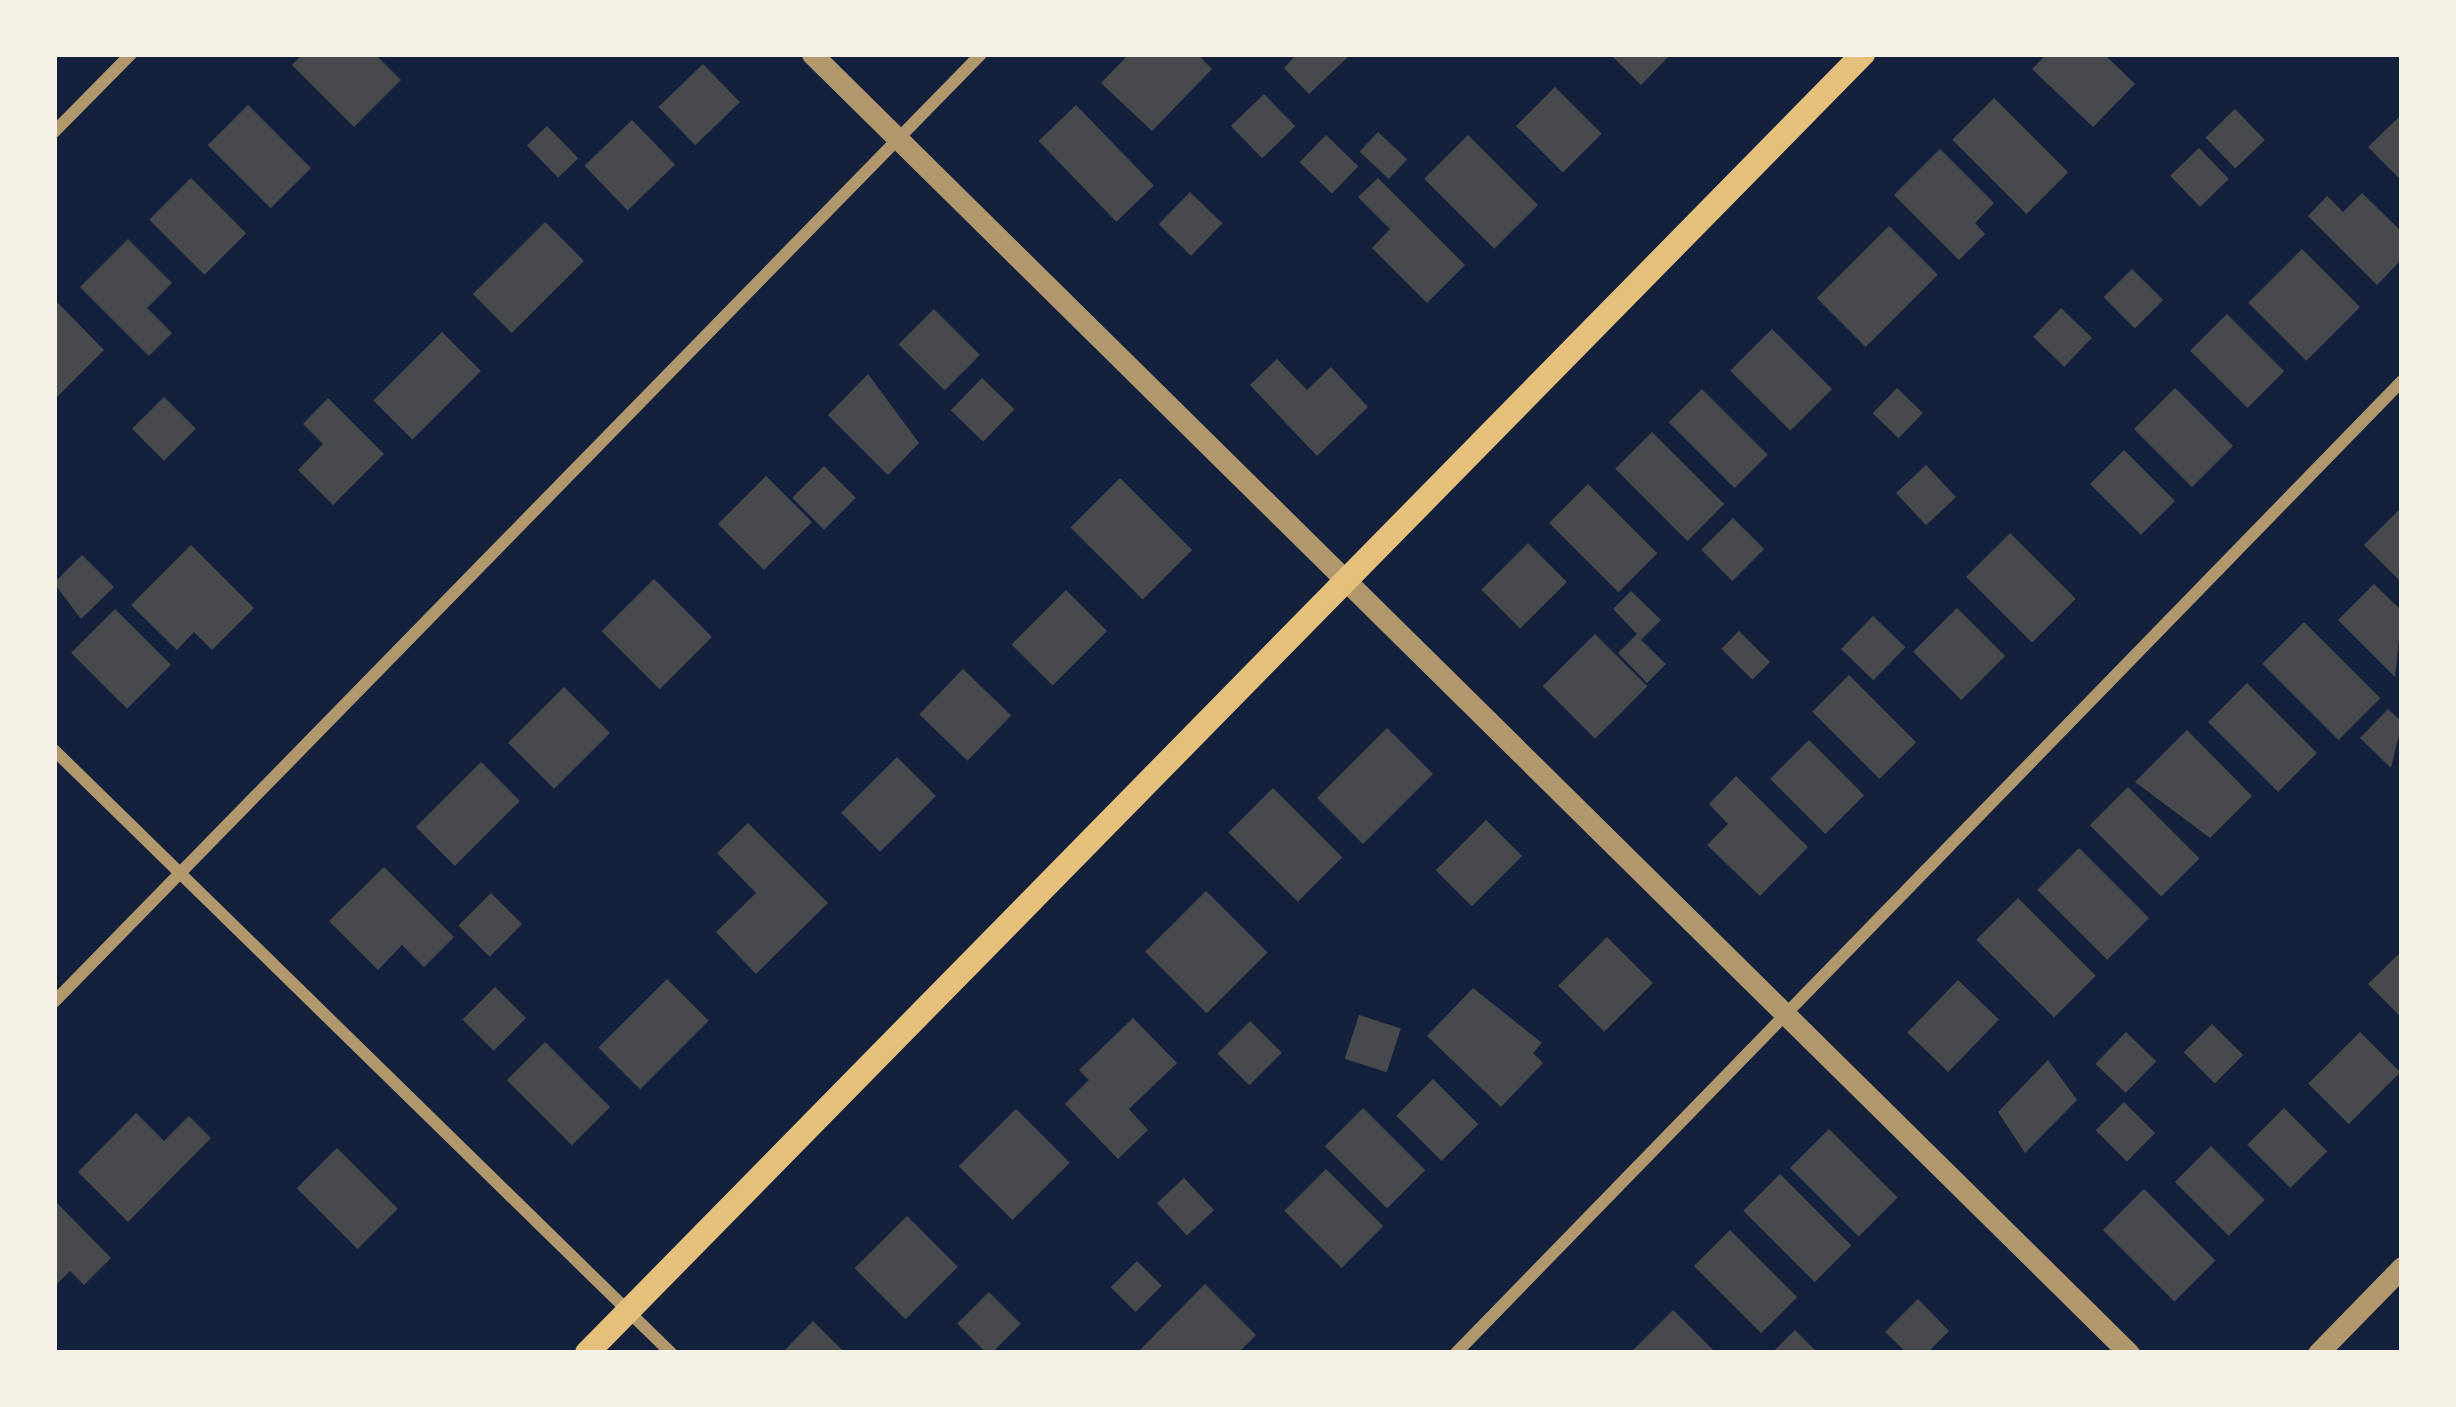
<!DOCTYPE html>
<html>
<head>
<meta charset="utf-8">
<style>
  body { margin:0 }
  #map { position:relative; width:2456px; height:1407px; overflow:hidden; background:#14213d; font-family:Roboto,sans-serif }
  div>[style] { position:absolute }
  .building>* { inset:0; background:#48494c; transform-origin:0 0 }
  .minor>* { height:12px; margin:-6px; padding:0 6px; transform-origin:6px; border-radius:6px; background:#b1986c }
  .tertiary>* { height:21px; margin:-10.5px; padding:0 10.5px; transform-origin:10.5px; border-radius:10.5px; background:#b1986c }
  .secondary>* { height:24px; margin:-12px; padding:0 12px; transform-origin:12px; border-radius:12px; background:#e5c07b }
  span { translate:-50% -50%; white-space:nowrap; text-align:center; line-height:1.15; -webkit-text-stroke:9px #f6f1e7; paint-order:stroke }
  .frame { position:absolute; inset:0; border:57px solid #f6f1e7; pointer-events:none }
</style>
</head>
<body>
<div id="map">
  <div class="building">
    <div style="clip-path:polygon(303px 54px,375px 54px,401px 80px,354px 127px,292px 65px)"></div>
    <div style="clip-path:polygon(1129px 54px,1197px 54px,1212px 69px,1152px 131px,1101px 83px)"></div>
    <div style="clip-path:polygon(1297px 54px,1351px 54px,1309px 94px,1284px 68px)"></div>
    <div style="clip-path:polygon(1610px 54px,1671px 54px,1641px 85px)"></div>
    <div style="clip-path:polygon(2047px 54px,2104px 54px,2135px 84px,2093px 127px,2032px 69px)"></div>
    <div style="left:703px;top:64px;width:53px;height:62px;rotate:46deg"></div>
    <div style="left:1555px;top:87px;width:66px;height:55px;rotate:45deg"></div>
    <div style="left:1264px;top:94px;width:45px;height:46px;rotate:46deg"></div>
    <div style="left:1994px;top:98px;width:105px;height:59px;rotate:45deg"></div>
    <div style="left:248px;top:105px;width:89px;height:57px;rotate:45deg"></div>
    <div style="left:1076px;top:105px;width:112px;height:52px;rotate:46deg"></div>
    <div style="left:2235px;top:109px;width:43px;height:41px;rotate:46deg"></div>
    <div style="clip-path:polygon(2402px 114px,2402px 181px,2368px 147px)"></div>
    <div style="left:632px;top:120px;width:62px;height:66px;rotate:46deg"></div>
    <div style="left:547px;top:126px;width:45px;height:28px;rotate:46deg"></div>
    <div style="left:1378px;top:132px;width:40px;height:27px;rotate:43deg"></div>
    <div style="left:1326px;top:135px;width:45px;height:38px;rotate:44deg"></div>
    <div style="left:1468px;top:135px;width:99px;height:62px;rotate:45deg"></div>
    <div style="left:2199px;top:148px;width:43px;height:40px;rotate:46deg"></div>
    <div style="clip-path:polygon(1940px 149px,1994px 203px,1975px 223px,1985px 234px,1959px 260px,1894px 195px)"></div>
    <div style="left:191px;top:178px;width:78px;height:59px;rotate:45deg"></div>
    <div style="clip-path:polygon(1378px 178px,1465px 265px,1427px 303px,1372px 248px,1390px 229px,1358px 197px)"></div>
    <div style="left:1190px;top:192px;width:45px;height:45px;rotate:44deg"></div>
    <div style="clip-path:polygon(2362px 193px,2402px 232px,2402px 259px,2377px 285px,2308px 216px,2327px 196px,2343px 212px)"></div>
    <div style="left:545px;top:222px;width:55px;height:102px;rotate:45deg"></div>
    <div style="left:1889px;top:226px;width:69px;height:102px;rotate:45deg"></div>
    <div style="clip-path:polygon(128px 239px,172px 283px,147px 308px,172px 333px,149px 356px,80px 287px)"></div>
    <div style="left:2302px;top:249px;width:82px;height:76px;rotate:45deg"></div>
    <div style="left:2132px;top:269px;width:44px;height:40px;rotate:45deg"></div>
    <div style="clip-path:polygon(58px 303px,104px 350px,57px 397px,54px 307px)"></div>
    <div style="left:2061px;top:308px;width:43px;height:40px;rotate:44deg"></div>
    <div style="left:934px;top:309px;width:65px;height:50px;rotate:45deg"></div>
    <div style="left:2227px;top:314px;width:81px;height:52px;rotate:45deg"></div>
    <div style="left:1772px;top:329px;width:85px;height:59px;rotate:45deg"></div>
    <div style="left:442px;top:332px;width:55px;height:97px;rotate:45deg"></div>
    <div style="clip-path:polygon(1277px 359px,1307px 390px,1331px 367px,1368px 407px,1317px 456px,1250px 385px)"></div>
    <div style="clip-path:polygon(868px 374px,919px 443px,888px 475px,828px 415px)"></div>
    <div style="left:982px;top:378px;width:45px;height:45px;rotate:44deg"></div>
    <div style="left:1897px;top:388px;width:36px;height:35px;rotate:44deg"></div>
    <div style="left:2175px;top:388px;width:82px;height:58px;rotate:45deg"></div>
    <div style="left:1702px;top:389px;width:93px;height:47px;rotate:45deg"></div>
    <div style="left:164px;top:397px;width:45px;height:45px;rotate:45deg"></div>
    <div style="clip-path:polygon(328px 398px,384px 454px,333px 505px,298px 470px,323px 444px,303px 424px)"></div>
    <div style="left:1652px;top:432px;width:102px;height:52px;rotate:45deg"></div>
    <div style="left:2124px;top:450px;width:72px;height:48px;rotate:45deg"></div>
    <div style="left:1926px;top:465px;width:44px;height:41px;rotate:47deg"></div>
    <div style="left:824px;top:466px;width:45px;height:45px;rotate:45deg"></div>
    <div style="left:766px;top:476px;width:65px;height:68px;rotate:45deg"></div>
    <div style="left:1120px;top:478px;width:102px;height:70px;rotate:45deg"></div>
    <div style="left:1588px;top:484px;width:98px;height:55px;rotate:45deg"></div>
    <div style="clip-path:polygon(2402px 507px,2402px 583px,2364px 545px)"></div>
    <div style="left:1733px;top:518px;width:44px;height:45px;rotate:45deg"></div>
    <div style="left:2010px;top:533px;width:93px;height:62px;rotate:45deg"></div>
    <div style="left:1528px;top:543px;width:55px;height:66px;rotate:45deg"></div>
    <div style="clip-path:polygon(191px 545px,254px 608px,212px 650px,194px 632px,177px 650px,131px 605px)"></div>
    <div style="clip-path:polygon(82px 555px,114px 587px,81px 619px,54px 583px)"></div>
    <div style="left:654px;top:579px;width:82px;height:74px;rotate:45deg"></div>
    <div style="clip-path:polygon(2374px 584px,2402px 611px,2395px 677px,2338px 620px)"></div>
    <div style="left:1066px;top:590px;width:58px;height:77px;rotate:45deg"></div>
    <div style="clip-path:polygon(1631px 591px,1661px 620px,1641px 640px,1666px 664px,1647px 683px,1618px 653px,1637px 634px,1613px 609px)"></div>
    <div style="left:1957px;top:608px;width:68px;height:62px;rotate:45deg"></div>
    <div style="left:115px;top:609px;width:79px;height:62px;rotate:45deg"></div>
    <div style="left:1873px;top:616px;width:45px;height:46px;rotate:44deg"></div>
    <div style="left:2304px;top:622px;width:108px;height:59px;rotate:45deg"></div>
    <div style="left:1739px;top:631px;width:44px;height:25px;rotate:45deg"></div>
    <div style="left:1595px;top:634px;width:74px;height:74px;rotate:45deg"></div>
    <div style="left:963px;top:669px;width:67px;height:63px;rotate:44deg"></div>
    <div style="left:1849px;top:675px;width:95px;height:52px;rotate:45deg"></div>
    <div style="left:2247px;top:683px;width:99px;height:55px;rotate:45deg"></div>
    <div style="left:564px;top:687px;width:65px;height:79px;rotate:45deg"></div>
    <div style="clip-path:polygon(2388px 709px,2402px 722px,2391px 768px,2360px 738px)"></div>
    <div style="left:1387px;top:728px;width:65px;height:99px;rotate:45deg"></div>
    <div style="clip-path:polygon(2187px 730px,2252px 796px,2210px 838px,2135px 782px)"></div>
    <div style="left:1809px;top:740px;width:78px;height:55px;rotate:45deg"></div>
    <div style="left:897px;top:757px;width:55px;height:79px;rotate:45deg"></div>
    <div style="left:481px;top:762px;width:55px;height:92px;rotate:45deg"></div>
    <div style="clip-path:polygon(1736px 776px,1808px 847px,1760px 896px,1707px 845px,1728px 824px,1709px 804px)"></div>
    <div style="left:2128px;top:787px;width:101px;height:54px;rotate:45deg"></div>
    <div style="left:1273px;top:788px;width:98px;height:63px;rotate:45deg"></div>
    <div style="left:1486px;top:820px;width:51px;height:71px;rotate:45deg"></div>
    <div style="clip-path:polygon(748px 823px,828px 903px,756px 974px,716px 932px,756px 893px,717px 853px)"></div>
    <div style="left:2079px;top:848px;width:99px;height:59px;rotate:45deg"></div>
    <div style="clip-path:polygon(384px 867px,454px 937px,424px 967px,402px 945px,378px 970px,329px 921px)"></div>
    <div style="left:1206px;top:891px;width:87px;height:86px;rotate:45deg"></div>
    <div style="left:491px;top:893px;width:44px;height:46px;rotate:45deg"></div>
    <div style="left:2018px;top:898px;width:110px;height:59px;rotate:45deg"></div>
    <div style="left:1607px;top:937px;width:65px;height:69px;rotate:45deg"></div>
    <div style="clip-path:polygon(2402px 951px,2402px 1018px,2368px 984px)"></div>
    <div style="left:667px;top:979px;width:59px;height:97px;rotate:45deg"></div>
    <div style="left:1958px;top:980px;width:57px;height:73px;rotate:44deg"></div>
    <div style="left:495px;top:987px;width:44px;height:46px;rotate:45deg"></div>
    <div style="clip-path:polygon(1473px 988px,1542px 1043px,1533px 1053px,1543px 1063px,1501px 1107px,1427px 1036px)"></div>
    <div style="left:1359px;top:1015px;width:44px;height:46px;rotate:18deg"></div>
    <div style="clip-path:polygon(1133px 1018px,1177px 1063px,1129px 1109px,1148px 1130px,1118px 1159px,1065px 1104px,1089px 1080px,1079px 1070px)"></div>
    <div style="left:1250px;top:1021px;width:45px;height:46px;rotate:45deg"></div>
    <div style="left:2212px;top:1024px;width:44px;height:40px;rotate:45deg"></div>
    <div style="left:2126px;top:1032px;width:42px;height:44px;rotate:44deg"></div>
    <div style="left:2360px;top:1032px;width:57px;height:73px;rotate:45deg"></div>
    <div style="left:545px;top:1042px;width:92px;height:54px;rotate:45deg"></div>
    <div style="clip-path:polygon(2048px 1060px,2077px 1100px,2025px 1153px,1998px 1112px)"></div>
    <div style="left:1433px;top:1079px;width:64px;height:52px;rotate:45deg"></div>
    <div style="left:2124px;top:1102px;width:44px;height:40px;rotate:45deg"></div>
    <div style="left:1363px;top:1108px;width:88px;height:54px;rotate:45deg"></div>
    <div style="left:2284px;top:1108px;width:61px;height:52px;rotate:45deg"></div>
    <div style="left:1016px;top:1109px;width:76px;height:81px;rotate:45deg"></div>
    <div style="clip-path:polygon(136px 1113px,164px 1141px,189px 1116px,211px 1138px,128px 1222px,78px 1172px)"></div>
    <div style="left:1829px;top:1129px;width:97px;height:55px;rotate:45deg"></div>
    <div style="left:2211px;top:1146px;width:76px;height:51px;rotate:45deg"></div>
    <div style="left:337px;top:1148px;width:86px;height:57px;rotate:45deg"></div>
    <div style="left:1326px;top:1169px;width:81px;height:59px;rotate:45deg"></div>
    <div style="left:1780px;top:1174px;width:101px;height:52px;rotate:45deg"></div>
    <div style="left:1184px;top:1178px;width:44px;height:37px;rotate:47deg"></div>
    <div style="left:2144px;top:1189px;width:101px;height:58px;rotate:45deg"></div>
    <div style="clip-path:polygon(54px 1200px,111px 1258px,84px 1285px,70px 1271px,54px 1287px)"></div>
    <div style="left:907px;top:1216px;width:72px;height:74px;rotate:45deg"></div>
    <div style="left:1730px;top:1230px;width:95px;height:51px;rotate:45deg"></div>
    <div style="left:1137px;top:1261px;width:35px;height:37px;rotate:45deg"></div>
    <div style="clip-path:polygon(1205px 1284px,1256px 1335px,1238px 1353px,1137px 1353px)"></div>
    <div style="left:989px;top:1292px;width:45px;height:45px;rotate:45deg"></div>
    <div style="clip-path:polygon(1918px 1299px,1949px 1331px,1927px 1353px,1907px 1353px,1885px 1332px)"></div>
    <div style="clip-path:polygon(1673px 1310px,1716px 1353px,1630px 1353px)"></div>
    <div style="clip-path:polygon(813px 1321px,845px 1353px,782px 1353px)"></div>
    <div style="clip-path:polygon(1795px 1330px,1818px 1353px,1772px 1353px)"></div>
  </div>
  <div class="minor">
    <div style="left:54px;top:132px;width:110px;rotate:-45.4deg"></div>
    <div style="left:54px;top:750px;width:863px;rotate:44.34deg"></div>
    <div style="left:54px;top:1002px;width:1326px;rotate:-45.64deg"></div>
    <div style="left:1456px;top:1353px;width:1356px;rotate:-45.78deg"></div>
  </div>
  <div class="tertiary">
    <div style="left:812px;top:54px;width:1850px;rotate:44.61deg"></div>
    <div style="left:2318px;top:1353px;width:120px;rotate:-45.7deg"></div>
  </div>
  <div class="secondary">
    <div style="left:587px;top:1353px;width:1821px;rotate:-45.51deg"></div>
  </div>
  <div class="frame"></div>
</div>
</body>
</html>
